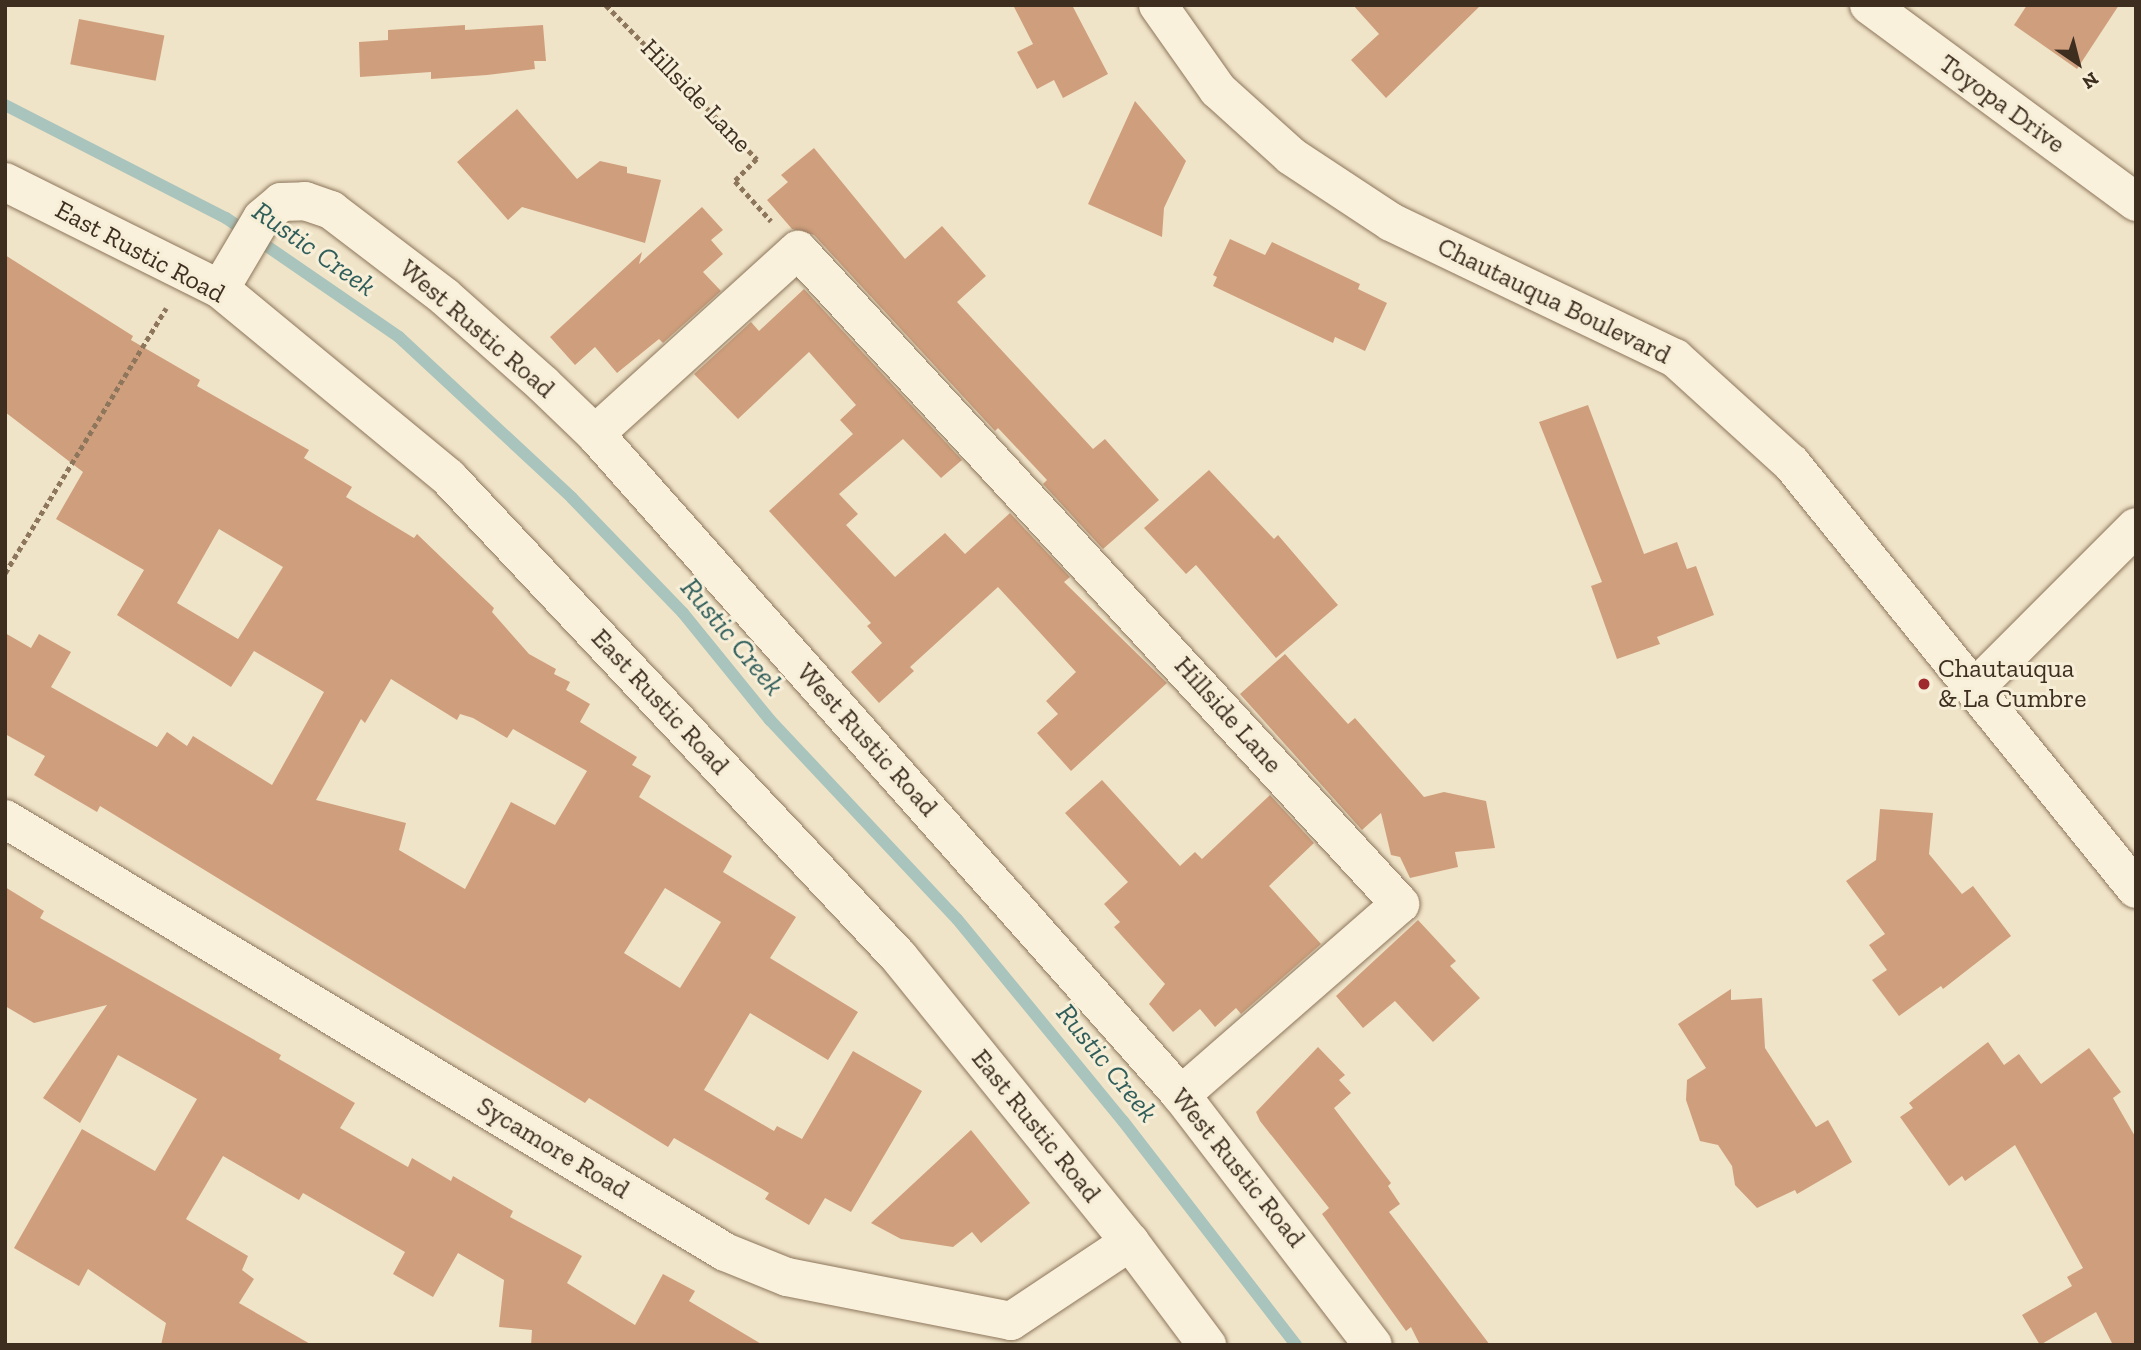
<!DOCTYPE html>
<html>
<head>
<meta charset="utf-8">
<style>
  body { margin:0 }
  #map { position:relative; width:2141px; height:1350px; overflow:hidden; background:#f0e4c8; font-family:"Zilla Slab",serif }
  div>[style] { position:absolute }
  .stream>* { height:12px; margin:-6px; padding:0 6px; transform-origin:6px; border-radius:6px; background:#a9c4bc }
  .building>* { inset:0; background:#cf9f7d; transform-origin:0 0 }
  .path>* { height:4.5px; margin-top:-2.25px; transform-origin:0; background:repeating-linear-gradient(90deg,#8d765c 0 5px,transparent 0 8.5px) }
  .roads { filter:drop-shadow(0 0 2px #8d765c) drop-shadow(0 0 2px #8d765c) }
  .street>* { height:38px; margin:-19px; padding:0 19px; transform-origin:19px; border-radius:19px; background:#faf1dc }
  .secondary>* { height:38px; margin:-19px; padding:0 19px; transform-origin:19px; border-radius:19px; background:#faf1dc }
  .dots>* { width:19px; height:19px; translate:-50% -50%; box-sizing:border-box; border:4px solid #f7eed8; border-radius:50% }
  span { translate:-50% -50%; white-space:nowrap; text-align:center; line-height:1.15; -webkit-text-stroke:6px #f7eed8; paint-order:stroke }
  .street-label { font-size:26px; color:#3d2e20 }
  .poi-label { font-size:26px; color:#3d2e20 }
  .left { translate:0 -50%; text-align:left }
  .water-label { font-size:28px; color:#2f5d5a; font-style:italic }
  .frame { position:absolute; inset:0; border:7px solid #3d2e20; pointer-events:none }
  .north { position:absolute; left:2043px; top:28px; width:70px; height:70px; -webkit-text-stroke:5px #f7eed8; paint-order:stroke; rotate:145deg; font-size:19px; font-weight:700; line-height:28px; text-align:center; color:#3d2e20 }
  .north::after { content:''; display:block; margin:auto; width:24px; height:32px; background:#3d2e20; clip-path:polygon(50% 0,100% 100%,50% 72%,0 100%) }
</style>
</head>
<body>
<div id="map">
  <div class="stream">
    <div style="left:5px;top:105px;width:248px;rotate:27.1deg"></div>
    <div style="left:226px;top:218px;width:210px;rotate:34.5deg"></div>
    <div style="left:399px;top:337px;width:236px;rotate:42.9deg"></div>
    <div style="left:572px;top:498px;width:160px;rotate:46deg"></div>
    <div style="left:683px;top:613px;width:138px;rotate:50.9deg"></div>
    <div style="left:770px;top:720px;width:273px;rotate:46.8deg"></div>
    <div style="left:957px;top:919px;width:261px;rotate:50.6deg"></div>
    <div style="left:1123px;top:1121px;width:283px;rotate:52.3deg"></div>
  </div>
  <div class="building">
    <div style="clip-path:polygon(1013px 5px,1072px 5px,1108px 74px,1063px 98px,1054px 80px,1037px 89px,1017px 52px,1033px 44px)"></div>
    <div style="clip-path:polygon(1353px 5px,1481px 5px,1386px 98px,1351px 60px,1379px 34px)"></div>
    <div style="clip-path:polygon(2027px 5px,2119px 5px,2077px 69px,2014px 25px)"></div>
    <div style="left:79px;top:19px;width:87px;height:46px;rotate:11deg"></div>
    <div style="clip-path:polygon(465px 25px,465px 30px,543px 25px,546px 61px,534px 61px,535px 69px,487px 75px,431px 79px,431px 72px,360px 77px,359px 42px,388px 40px,388px 30px)"></div>
    <div style="clip-path:polygon(1135px 101px,1186px 161px,1164px 208px,1162px 237px,1088px 204px)"></div>
    <div style="clip-path:polygon(517px 109px,577px 179px,600px 161px,627px 167px,627px 173px,661px 180px,645px 243px,522px 207px,508px 220px,457px 162px)"></div>
    <div style="clip-path:polygon(814px 148px,905px 259px,942px 226px,986px 276px,957px 302px,1093px 449px,1105px 439px,1159px 500px,1103px 549px,1043px 484px,1047px 480px,998px 428px,995px 431px,814px 235px,792px 229px,767px 200px,788px 182px,781px 175px)"></div>
    <div style="clip-path:polygon(702px 207px,723px 230px,711px 240px,723px 254px,703px 272px,721px 291px,663px 343px,659px 339px,617px 373px,595px 347px,575px 365px,550px 337px,642px 252px,639px 264px)"></div>
    <div style="clip-path:polygon(1230px 239px,1265px 255px,1272px 242px,1360px 284px,1358px 289px,1387px 303px,1365px 351px,1335px 337px,1333px 343px,1213px 286px,1217px 277px,1213px 275px)"></div>
    <div style="clip-path:polygon(evenodd,5px 255px,133px 336px,131px 340px,200px 380px,197px 386px,309px 450px,304px 458px,352px 487px,346px 497px,414px 538px,417px 534px,494px 608px,492px 612px,529px 654px,556px 669px,554px 674px,570px 682px,566px 690px,590px 704px,580px 722px,637px 757px,632px 765px,651px 776px,639px 797px,732px 856px,723px 872px,796px 917px,770px 958px,858px 1012px,828px 1060px,750px 1013px,704px 1090px,774px 1131px,777px 1126px,802px 1139px,853px 1051px,922px 1091px,851px 1212px,825px 1198px,809px 1225px,765px 1199px,769px 1193px,674px 1138px,668px 1147px,589px 1098px,585px 1103px,100px 806px,97px 812px,34px 775px,45px 756px,5px 734px,5px 633px,31px 648px,39px 634px,71px 652px,51px 687px,157px 747px,167px 732px,187px 746px,193px 736px,272px 785px,324px 692px,254px 651px,231px 687px,117px 615px,144px 570px,56px 519px,83px 472px,5px 412px,5px 255px,219px 529px,283px 567px,238px 639px,177px 603px,219px 529px,5px 255px,391px 679px,457px 720px,460px 714px,473px 718px,507px 738px,513px 729px,587px 771px,555px 825px,511px 802px,465px 889px,399px 850px,406px 823px,316px 800px,361px 719px,365px 723px,391px 679px,5px 255px,665px 888px,721px 922px,680px 988px,624px 953px,665px 888px)"></div>
    <div style="clip-path:polygon(804px 289px,962px 460px,941px 478px,903px 439px,839px 494px,858px 514px,846px 525px,895px 577px,945px 533px,965px 554px,1010px 513px,1070px 577px,1064px 582px,1167px 683px,1071px 771px,1037px 733px,1058px 714px,1046px 701px,1076px 672px,998px 587px,910px 667px,914px 671px,879px 703px,851px 672px,882px 643px,867px 626px,871px 623px,769px 511px,853px 434px,840px 420px,856px 405px,809px 352px,738px 419px,694px 374px,751px 322px,759px 331px)"></div>
    <div style="clip-path:polygon(1588px 405px,1644px 554px,1677px 542px,1687px 569px,1696px 566px,1714px 615px,1657px 637px,1660px 644px,1617px 659px,1591px 586px,1602px 582px,1539px 422px)"></div>
    <div style="clip-path:polygon(1209px 470px,1274px 539px,1278px 535px,1338px 605px,1276px 658px,1196px 565px,1186px 574px,1144px 528px)"></div>
    <div style="clip-path:polygon(1285px 654px,1348px 724px,1355px 718px,1424px 797px,1444px 792px,1486px 801px,1495px 848px,1455px 852px,1458px 867px,1410px 878px,1400px 857px,1391px 855px,1381px 813px,1362px 830px,1240px 694px)"></div>
    <div style="clip-path:polygon(1102px 780px,1180px 866px,1195px 852px,1202px 859px,1270px 795px,1314px 843px,1269px 886px,1321px 944px,1241px 1014px,1236px 1008px,1215px 1027px,1200px 1009px,1173px 1032px,1149px 1004px,1165px 984px,1114px 927px,1120px 922px,1104px 904px,1128px 882px,1065px 813px)"></div>
    <div style="clip-path:polygon(1880px 809px,1933px 813px,1929px 854px,1962px 894px,1973px 886px,2011px 936px,1943px 989px,1941px 986px,1899px 1016px,1872px 980px,1887px 970px,1869px 945px,1885px 934px,1846px 881px,1876px 860px)"></div>
    <div style="clip-path:polygon(5px 887px,44px 911px,40px 918px,281px 1055px,279px 1059px,355px 1103px,340px 1128px,408px 1167px,412px 1158px,451px 1181px,453px 1176px,513px 1211px,510px 1217px,582px 1256px,567px 1283px,635px 1325px,663px 1274px,695px 1291px,689px 1301px,763px 1345px,531px 1345px,532px 1330px,499px 1327px,504px 1280px,458px 1253px,433px 1297px,393px 1274px,405px 1252px,303px 1193px,299px 1200px,223px 1156px,186px 1219px,248px 1256px,242px 1270px,254px 1279px,239px 1303px,312px 1345px,161px 1345px,166px 1323px,88px 1269px,79px 1286px,14px 1248px,82px 1129px,155px 1171px,197px 1099px,118px 1055px,80px 1123px,43px 1098px,107px 1005px,34px 1023px,5px 1006px)"></div>
    <div style="clip-path:polygon(1418px 920px,1456px 961px,1450px 966px,1480px 998px,1433px 1042px,1395px 1001px,1363px 1028px,1336px 996px)"></div>
    <div style="clip-path:polygon(1731px 989px,1731px 1000px,1762px 998px,1765px 1048px,1816px 1127px,1828px 1120px,1852px 1162px,1797px 1194px,1795px 1190px,1757px 1208px,1735px 1185px,1732px 1166px,1718px 1145px,1700px 1141px,1686px 1100px,1687px 1080px,1706px 1068px,1678px 1024px)"></div>
    <div style="clip-path:polygon(1988px 1042px,2004px 1065px,2019px 1054px,2041px 1084px,2089px 1048px,2121px 1092px,2113px 1098px,2136px 1138px,2136px 1345px,2113px 1345px,2096px 1312px,2040px 1345px,2022px 1315px,2072px 1286px,2067px 1277px,2083px 1268px,2015px 1145px,1965px 1181px,1962px 1176px,1949px 1186px,1900px 1117px,1913px 1108px,1909px 1103px)"></div>
    <div style="clip-path:polygon(1318px 1047px,1345px 1075px,1339px 1080px,1351px 1093px,1334px 1108px,1391px 1183px,1388px 1186px,1400px 1204px,1389px 1212px,1490px 1345px,1420px 1345px,1411px 1327px,1406px 1331px,1322px 1214px,1329px 1208px,1260px 1121px,1256px 1112px)"></div>
    <div style="clip-path:polygon(971px 1130px,1030px 1203px,981px 1243px,972px 1232px,953px 1247px,901px 1239px,871px 1223px)"></div>
  </div>
  <div class="path">
    <div style="left:606px;top:5px;width:216px;rotate:45.6deg"></div>
    <div style="left:757px;top:159px;width:31px;rotate:135deg"></div>
    <div style="left:735px;top:181px;width:54px;rotate:48deg"></div>
    <div style="left:5px;top:573px;width:310px;rotate:-58.7deg"></div>
  </div>
  <div class="roads">
    <div class="street">
      <div style="left:1869px;top:5px;width:332px;rotate:36.4deg"></div>
      <div style="left:5px;top:182px;width:240px;rotate:26.5deg"></div>
      <div style="left:220px;top:289px;width:297px;rotate:39.5deg"></div>
      <div style="left:449px;top:478px;width:657px;rotate:46.79deg"></div>
      <div style="left:899px;top:957px;width:367px;rotate:51deg"></div>
      <div style="left:1130px;top:1242px;width:129px;rotate:53.2deg"></div>
      <div style="left:220px;top:289px;width:82px;rotate:-59.4deg"></div>
      <div style="left:262px;top:218px;width:25px;rotate:-40deg"></div>
      <div style="left:281px;top:202px;width:24px;rotate:-2deg"></div>
      <div style="left:305px;top:201px;width:28px;rotate:19deg"></div>
      <div style="left:331px;top:210px;width:143px;rotate:37.3deg"></div>
      <div style="left:445px;top:297px;width:132px;rotate:41.6deg"></div>
      <div style="left:544px;top:385px;width:71px;rotate:43.9deg"></div>
      <div style="left:595px;top:434px;width:883px;rotate:48.44deg"></div>
      <div style="left:1181px;top:1095px;width:315px;rotate:52.5deg"></div>
      <div style="left:595px;top:434px;width:274px;rotate:-42.2deg"></div>
      <div style="left:798px;top:250px;width:889px;rotate:47.37deg"></div>
      <div style="left:1400px;top:904px;width:291px;rotate:138.9deg"></div>
      <div style="left:1976px;top:687px;width:226px;rotate:-45deg"></div>
      <div style="left:5px;top:819px;width:840px;rotate:31.02deg"></div>
      <div style="left:725px;top:1252px;width:67px;rotate:22deg"></div>
      <div style="left:787px;top:1277px;width:228px;rotate:11.1deg"></div>
      <div style="left:1011px;top:1321px;width:143px;rotate:-33.6deg"></div>
    </div>
    <div class="secondary">
      <div style="left:1158px;top:5px;width:104px;rotate:54.8deg"></div>
      <div style="left:1218px;top:90px;width:98px;rotate:42.1deg"></div>
      <div style="left:1291px;top:156px;width:120px;rotate:33.4deg"></div>
      <div style="left:1391px;top:222px;width:315px;rotate:25.6deg"></div>
      <div style="left:1675px;top:358px;width:156px;rotate:42.2deg"></div>
      <div style="left:1791px;top:463px;width:548px;rotate:51deg"></div>
    </div>
  </div>
  <div class="dots">
    <div style="left:1924px;top:684px;background:#9e2a2b"></div>
  </div>
  <div class="street-label">
    <span style="left:696px;top:96px;rotate:46deg">Hillside Lane</span>
    <span style="left:2002px;top:104px;rotate:36deg">Toyopa Drive</span>
    <span style="left:140px;top:252px;rotate:28deg">East Rustic Road</span>
    <span style="left:1554px;top:301px;rotate:26deg">Chautauqua Boulevard</span>
    <span style="left:477px;top:329px;rotate:41deg">West Rustic Road</span>
    <span style="left:660px;top:702px;rotate:47deg">East Rustic Road</span>
    <span style="left:1228px;top:715px;rotate:48deg">Hillside Lane</span>
    <span style="left:867px;top:740px;rotate:48deg">West Rustic Road</span>
    <span style="left:1036px;top:1126px;rotate:51deg">East Rustic Road</span>
    <span style="left:553px;top:1148px;rotate:31deg">Sycamore Road</span>
    <span style="left:1238px;top:1168px;rotate:51deg">West Rustic Road</span>
  </div>
  <div class="poi-label">
    <span class="left" style="left:1938px;top:684px">Chautauqua<br>&amp; La Cumbre</span>
  </div>
  <div class="water-label">
    <span style="left:314px;top:249px;rotate:35deg">Rustic Creek</span>
    <span style="left:732px;top:637px;rotate:50deg">Rustic Creek</span>
    <span style="left:1107px;top:1063px;rotate:51deg">Rustic Creek</span>
  </div>
  <div class="frame"></div>
  <div class="north">N</div>
</div>
</body>
</html>
